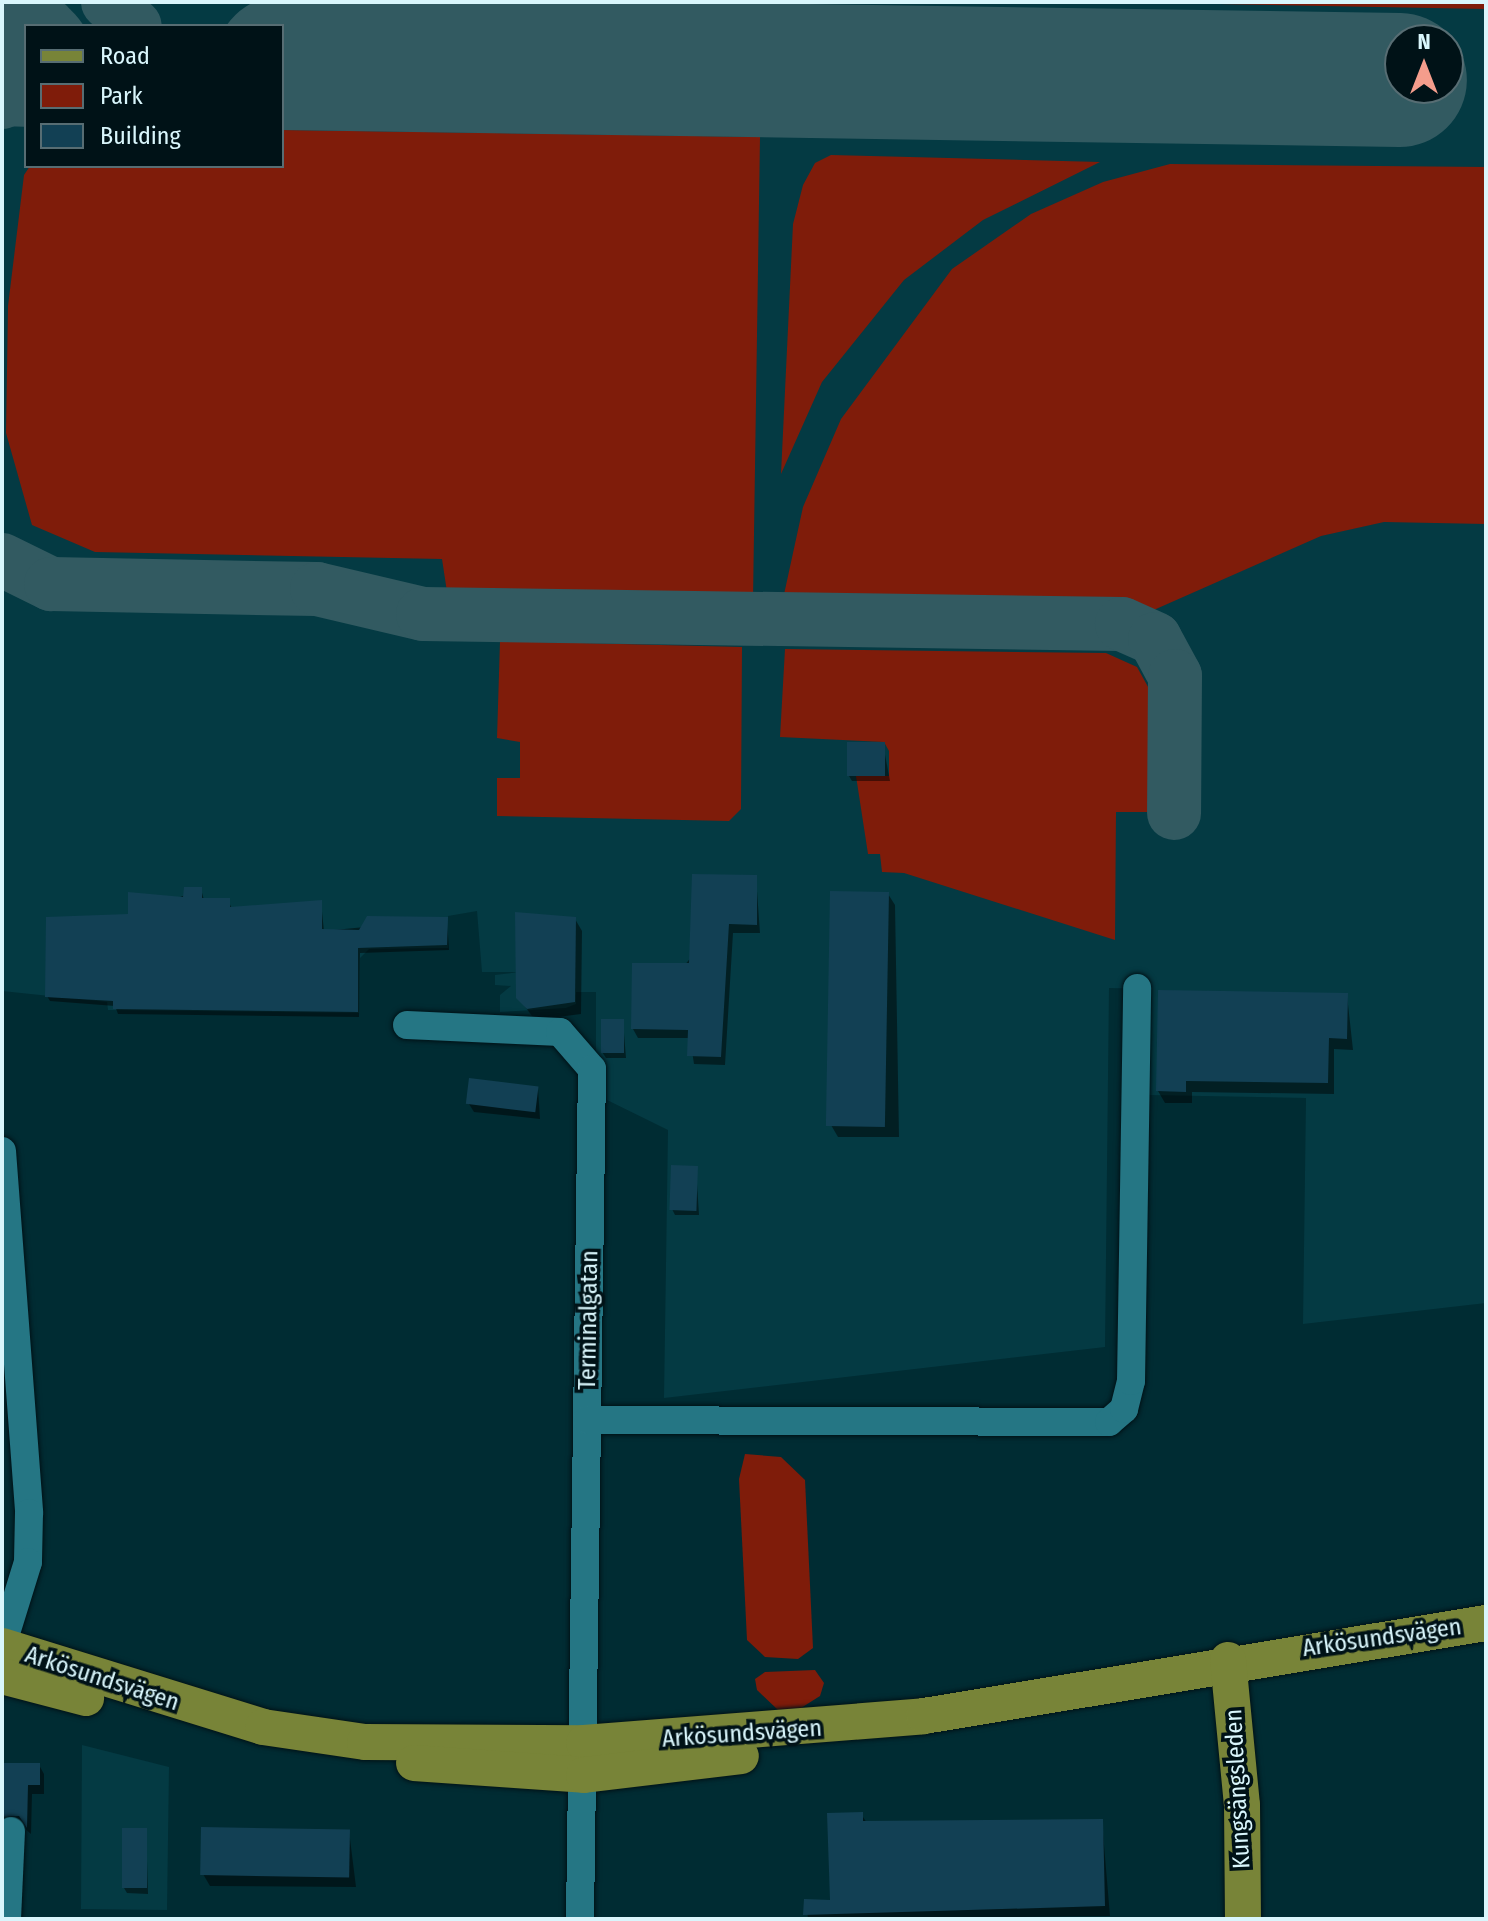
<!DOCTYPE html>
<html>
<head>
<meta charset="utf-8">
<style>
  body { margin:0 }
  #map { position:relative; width:1488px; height:1921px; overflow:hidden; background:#002c33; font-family:"Fira Sans Condensed",sans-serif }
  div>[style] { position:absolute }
  .built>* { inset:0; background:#043a43 }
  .green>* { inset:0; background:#7f1c0a }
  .shadow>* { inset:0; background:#0007 }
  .taxiway>* { height:54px; margin:-27px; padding:0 27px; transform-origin:27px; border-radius:27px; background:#325a61 }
  .runway>* { height:134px; margin:-67px; padding:0 67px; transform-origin:67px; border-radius:67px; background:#325a61 }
  .building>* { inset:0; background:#124054; transform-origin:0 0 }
  .roads { filter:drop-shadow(0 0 2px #001217) drop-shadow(0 0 2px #001217) }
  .minor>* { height:28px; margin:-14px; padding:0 14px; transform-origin:14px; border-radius:14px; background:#257684 }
  .major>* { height:36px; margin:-18px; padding:0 18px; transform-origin:18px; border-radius:18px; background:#788438 }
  span { translate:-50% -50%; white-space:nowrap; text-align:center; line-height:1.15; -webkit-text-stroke:7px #001217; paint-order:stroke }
  .street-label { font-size:24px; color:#d9f6fc }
  .frame { position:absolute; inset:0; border:4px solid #d9f6fc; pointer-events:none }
  .legend { position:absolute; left:24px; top:24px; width:260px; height:144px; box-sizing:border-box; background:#001217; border:2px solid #576d73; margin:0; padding:10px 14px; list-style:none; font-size:24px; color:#d9f6fc }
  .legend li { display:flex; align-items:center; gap:16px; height:40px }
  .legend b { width:40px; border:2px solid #576d73 }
  .north { position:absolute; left:1384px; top:24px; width:80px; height:80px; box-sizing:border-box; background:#001217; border:2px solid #576d73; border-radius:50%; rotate:0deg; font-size:22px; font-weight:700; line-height:32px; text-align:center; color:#d9f6fc }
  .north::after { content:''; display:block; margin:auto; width:28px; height:36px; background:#f49d8c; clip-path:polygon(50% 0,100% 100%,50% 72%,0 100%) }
</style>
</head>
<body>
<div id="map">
  <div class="built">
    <div style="clip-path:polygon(evenodd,2px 2px,1486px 2px,1486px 1303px,1303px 1324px,1306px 1098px,1148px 1095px,1150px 989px,1109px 988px,1105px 1347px,664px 1398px,668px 1130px,607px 1100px,596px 1052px,596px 992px,576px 992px,576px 1004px,566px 1008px,500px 1012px,500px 995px,511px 986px,495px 985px,495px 975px,519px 972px,482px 972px,477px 911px,448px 916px,448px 948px,369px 949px,360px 958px,359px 1013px,108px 1010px,107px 1002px,2px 991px,2px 2px,26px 26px,282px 26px,282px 166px,26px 166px,26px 26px,2px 2px,1400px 40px,1448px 40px,1448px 88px,1400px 88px,1400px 40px)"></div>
    <div style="clip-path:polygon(82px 1745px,169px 1767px,167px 1910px,81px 1909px)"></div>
  </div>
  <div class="green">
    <div style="clip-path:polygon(1116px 2px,1486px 2px,1486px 9px)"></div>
    <div style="clip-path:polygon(282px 130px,760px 137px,753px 600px,447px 592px,442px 559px,95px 552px,32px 525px,6px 433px,8px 306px,24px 175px,30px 166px,282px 166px)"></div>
    <div style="clip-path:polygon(831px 155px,1100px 162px,983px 220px,904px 280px,822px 382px,781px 474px,793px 224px,803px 185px,815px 163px)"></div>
    <div style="clip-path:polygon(1170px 164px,1486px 167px,1486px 524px,1384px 522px,1321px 536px,1122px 624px,1121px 609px,783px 599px,803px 507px,841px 419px,952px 269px,1031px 214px,1103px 182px)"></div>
    <div style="clip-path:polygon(500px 641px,742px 647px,741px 809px,729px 821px,497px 816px,497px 778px,520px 778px,520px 742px,497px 738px)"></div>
    <div style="clip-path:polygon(785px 649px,1106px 653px,1137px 667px,1162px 712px,1160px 812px,1116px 812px,1115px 940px,904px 873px,882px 872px,880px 854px,868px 854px,856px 776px,889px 776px,889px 751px,884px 742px,780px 737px)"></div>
    <div style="clip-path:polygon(745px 1454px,781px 1457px,805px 1480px,813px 1648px,798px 1659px,765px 1657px,747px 1640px,739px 1479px)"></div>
    <div style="clip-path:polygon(815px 1670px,824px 1683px,820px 1696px,801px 1708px,778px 1710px,757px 1690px,755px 1679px,765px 1672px)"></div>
  </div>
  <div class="shadow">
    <div style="clip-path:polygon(883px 744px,890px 781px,852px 781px,849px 776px)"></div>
    <div style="clip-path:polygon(756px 877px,760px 933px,733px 933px,725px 1065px,694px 1064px,690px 1038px,638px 1038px,633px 1029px)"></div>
    <div style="clip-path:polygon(201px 889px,204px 900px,228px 900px,232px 909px,321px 902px,324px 931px,447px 919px,449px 950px,360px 953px,359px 1017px,118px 1014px,115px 1006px,50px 1001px,47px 996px,130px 916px)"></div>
    <div style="clip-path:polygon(888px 894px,895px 905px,899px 1137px,838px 1137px,831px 1125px)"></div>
    <div style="clip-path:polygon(575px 919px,582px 931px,581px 1014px,535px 1020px,518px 997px)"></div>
    <div style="clip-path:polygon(1347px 995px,1353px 1050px,1334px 1049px,1334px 1094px,1192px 1092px,1192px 1103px,1165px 1103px,1158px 1091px)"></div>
    <div style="clip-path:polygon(623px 1021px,626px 1058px,606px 1058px,602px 1052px)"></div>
    <div style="clip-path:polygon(538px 1088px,540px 1119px,474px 1112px,469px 1104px)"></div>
    <div style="clip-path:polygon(696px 1168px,699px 1215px,675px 1215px,672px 1209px)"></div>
    <div style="clip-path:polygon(2px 1765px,39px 1765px,44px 1774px,44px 1794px,32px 1794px,31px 1834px,17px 1822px,2px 1823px,20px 1810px,2px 1818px)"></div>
    <div style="clip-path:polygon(861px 1814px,867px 1823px,1102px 1821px,1110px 1916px,808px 1919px,806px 1901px,832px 1902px)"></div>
    <div style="clip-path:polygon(146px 1830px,148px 1894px,127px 1893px,124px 1888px)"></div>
    <div style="clip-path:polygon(349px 1831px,356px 1887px,210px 1886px,203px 1874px)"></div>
  </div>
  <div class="taxiway">
    <div style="left:23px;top:2px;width:35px;rotate:43deg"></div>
    <div style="left:108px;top:2px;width:36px;rotate:42deg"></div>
    <div style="left:350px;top:2px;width:79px;rotate:52.7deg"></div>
    <div style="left:2px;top:102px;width:31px;rotate:-40deg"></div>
    <div style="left:2px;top:560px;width:55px;rotate:26.1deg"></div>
    <div style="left:51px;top:584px;width:266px;rotate:1.1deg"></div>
    <div style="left:317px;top:589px;width:109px;rotate:13.3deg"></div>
    <div style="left:423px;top:614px;width:699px;rotate:0.82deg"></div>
    <div style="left:1122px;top:624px;width:36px;rotate:24deg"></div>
    <div style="left:1155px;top:639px;width:42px;rotate:61.6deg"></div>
    <div style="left:1175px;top:676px;width:137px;rotate:90.4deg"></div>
  </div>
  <div class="runway">
    <div style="left:2px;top:59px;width:24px;rotate:2deg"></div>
    <div style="left:282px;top:63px;width:1118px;rotate:0.87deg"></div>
  </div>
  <div class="building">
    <div style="left:847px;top:742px;width:38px;height:34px"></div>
    <div style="clip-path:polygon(692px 874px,757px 875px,757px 925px,729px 924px,721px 1057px,687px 1056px,688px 1030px,631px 1029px,632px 963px,689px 963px)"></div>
    <div style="clip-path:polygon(184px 887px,202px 887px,202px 898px,230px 898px,230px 907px,322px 900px,322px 929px,359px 930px,367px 916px,448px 917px,447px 945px,358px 948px,358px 1012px,113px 1009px,113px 1001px,45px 997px,46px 917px,128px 914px,128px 892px,183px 897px)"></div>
    <div style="left:830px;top:891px;width:59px;height:235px;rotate:1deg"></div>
    <div style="clip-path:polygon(515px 912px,576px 917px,575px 1002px,527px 1009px,516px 998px)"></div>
    <div style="clip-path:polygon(1158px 990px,1348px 993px,1347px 1039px,1329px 1038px,1328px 1083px,1186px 1081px,1186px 1092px,1156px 1091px)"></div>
    <div style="left:601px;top:1019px;width:23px;height:34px"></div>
    <div style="left:469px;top:1078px;width:70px;height:26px;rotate:7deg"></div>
    <div style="left:671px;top:1165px;width:27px;height:45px;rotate:2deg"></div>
    <div style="clip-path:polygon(2px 1763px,40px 1763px,40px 1785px,28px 1785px,27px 1828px,19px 1816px,2px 1817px)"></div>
    <div style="clip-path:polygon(863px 1812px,863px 1821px,1103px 1819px,1105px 1906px,803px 1915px,804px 1899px,830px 1900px,827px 1813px)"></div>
    <div style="left:201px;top:1827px;width:149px;height:48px;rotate:1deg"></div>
    <div style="left:122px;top:1828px;width:25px;height:60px"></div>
  </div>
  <div class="roads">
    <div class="minor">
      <div style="left:407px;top:1025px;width:153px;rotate:2.6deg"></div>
      <div style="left:560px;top:1032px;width:49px;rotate:49.1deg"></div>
      <div style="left:592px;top:1069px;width:850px;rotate:90.81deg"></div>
      <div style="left:2px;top:1151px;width:363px;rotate:85.7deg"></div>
      <div style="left:29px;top:1513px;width:49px;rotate:91.2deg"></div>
      <div style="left:28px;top:1562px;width:88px;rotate:107.2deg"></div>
      <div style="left:587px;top:1420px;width:522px;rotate:0.22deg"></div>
      <div style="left:1109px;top:1422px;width:20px;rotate:-41deg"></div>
      <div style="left:1124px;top:1409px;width:29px;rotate:-76deg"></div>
      <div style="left:1131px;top:1381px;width:393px;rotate:-89.1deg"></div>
      <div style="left:7px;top:1919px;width:88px;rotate:-87.4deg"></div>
    </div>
    <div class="major">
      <div style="left:2px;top:1646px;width:273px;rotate:17.2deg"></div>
      <div style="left:263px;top:1727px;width:103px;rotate:8.4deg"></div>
      <div style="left:365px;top:1742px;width:219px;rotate:0.3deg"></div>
      <div style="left:584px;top:1743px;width:341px;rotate:-4.5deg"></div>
      <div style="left:924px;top:1716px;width:570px;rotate:-9.4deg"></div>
      <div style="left:1228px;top:1660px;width:146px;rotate:84.5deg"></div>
      <div style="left:1242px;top:1805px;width:114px;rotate:89.5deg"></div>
      <div style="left:2px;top:1676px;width:87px;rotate:14.7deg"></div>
      <div style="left:414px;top:1763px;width:170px;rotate:4deg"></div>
      <div style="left:584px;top:1775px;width:158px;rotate:-6.9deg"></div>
    </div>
  </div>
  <div class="street-label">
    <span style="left:589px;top:1320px;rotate:-89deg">Terminalgatan</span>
    <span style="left:1382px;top:1638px;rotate:-8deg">Arkösundsvägen</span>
    <span style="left:102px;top:1679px;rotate:18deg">Arkösundsvägen</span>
    <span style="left:742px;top:1734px;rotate:-4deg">Arkösundsvägen</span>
    <span style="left:1238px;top:1789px;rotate:-93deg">Kungsängsleden</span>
  </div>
  <div class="frame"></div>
  <ul class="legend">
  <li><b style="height:10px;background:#788438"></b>Road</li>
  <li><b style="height:22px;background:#7f1c0a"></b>Park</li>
  <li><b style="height:22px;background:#124054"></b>Building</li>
  </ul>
  <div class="north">N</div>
</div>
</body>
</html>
